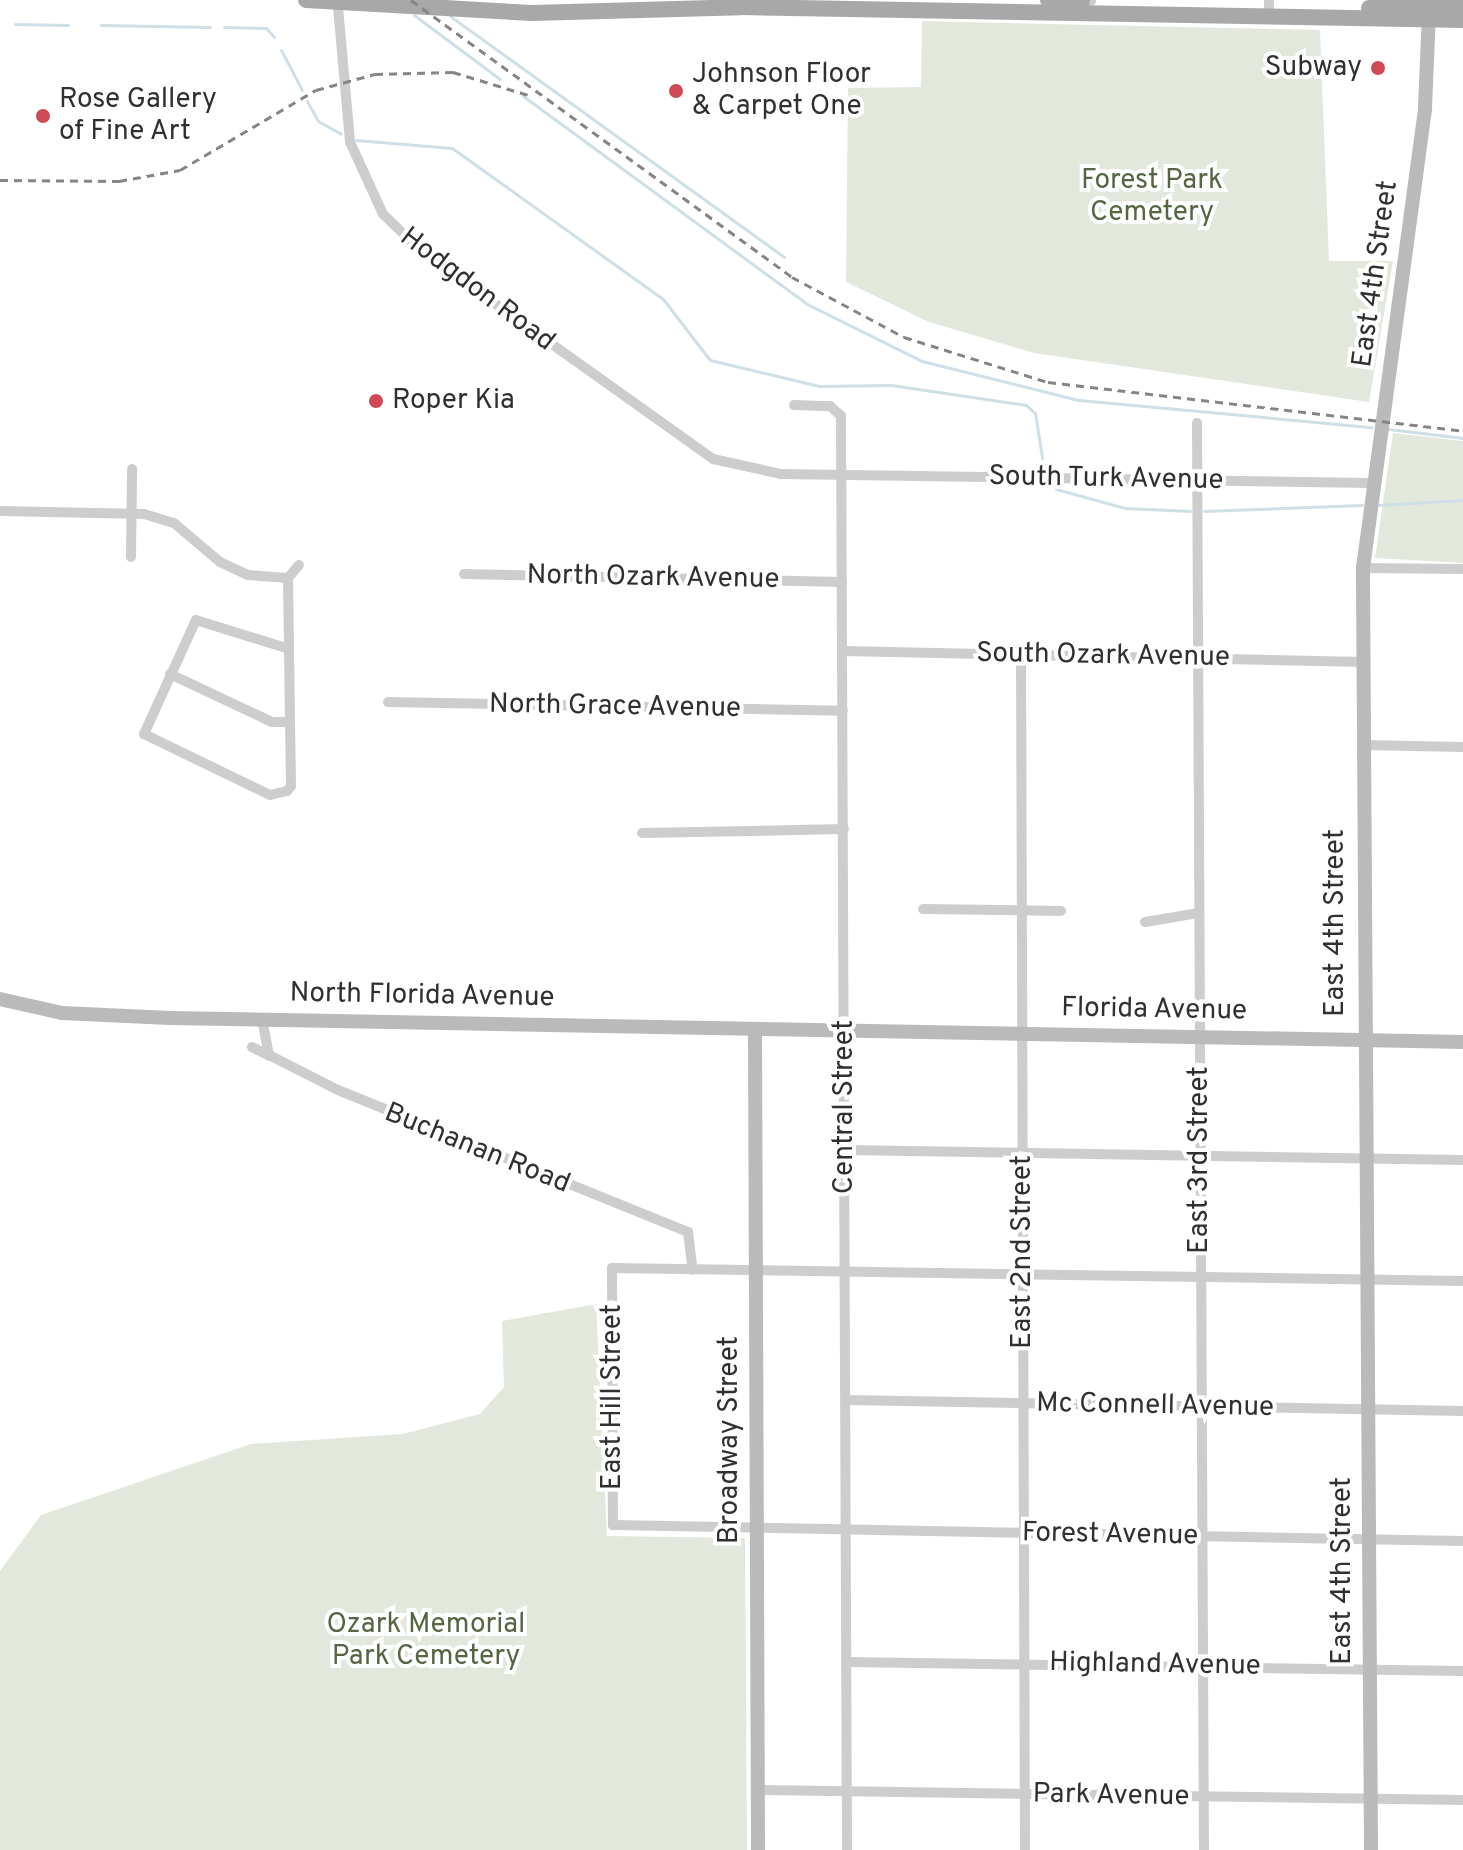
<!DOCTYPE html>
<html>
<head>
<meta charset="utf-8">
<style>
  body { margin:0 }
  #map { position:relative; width:1463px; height:1850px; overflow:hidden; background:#fff; font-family:Overpass,sans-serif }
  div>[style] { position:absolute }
  .green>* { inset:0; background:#e3e8dd }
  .stream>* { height:3px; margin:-1.5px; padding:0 1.5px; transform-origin:1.5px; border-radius:1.5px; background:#cfdfe8 }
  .street>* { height:10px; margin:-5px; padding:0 5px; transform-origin:5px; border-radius:5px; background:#cdcdcd }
  .secondary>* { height:14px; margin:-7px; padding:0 7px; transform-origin:7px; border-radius:7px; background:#bababa }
  .primary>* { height:16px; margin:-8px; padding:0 8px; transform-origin:8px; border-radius:8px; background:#a8a8a8 }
  .rail>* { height:3px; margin-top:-1.5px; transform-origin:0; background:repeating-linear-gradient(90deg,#858585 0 8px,transparent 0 14px) }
  .dots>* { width:22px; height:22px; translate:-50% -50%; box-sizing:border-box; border:4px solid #fff; border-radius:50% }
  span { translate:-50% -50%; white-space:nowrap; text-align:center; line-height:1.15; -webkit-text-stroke:8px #fff; paint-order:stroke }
  .poi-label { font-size:28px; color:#303030 }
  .right { translate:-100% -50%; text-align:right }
  .left { translate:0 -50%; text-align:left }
  .park-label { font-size:28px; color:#546643 }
  .street-label { font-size:28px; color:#303030 }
</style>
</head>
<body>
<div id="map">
  <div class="green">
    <div style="clip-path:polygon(922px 21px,1320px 30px,1329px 261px,1393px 261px,1369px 402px,1034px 353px,929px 322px,846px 282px,848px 88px,921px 87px)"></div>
    <div style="clip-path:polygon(1393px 433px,1463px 441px,1463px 563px,1375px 558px)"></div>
    <div style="clip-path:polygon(596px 1304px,607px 1536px,745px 1538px,747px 1850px,0 1850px,0 1571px,41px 1515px,251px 1444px,403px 1434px,480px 1414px,504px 1387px,502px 1321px)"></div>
  </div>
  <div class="stream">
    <div style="left:414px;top:15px;width:107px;rotate:36.7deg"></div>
    <div style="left:450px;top:16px;width:412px;rotate:35.8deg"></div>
    <div style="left:15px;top:24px;width:53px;rotate:1.1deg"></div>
    <div style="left:101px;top:25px;width:109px;rotate:1.1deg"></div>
    <div style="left:224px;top:27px;width:42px;rotate:1.4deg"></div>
    <div style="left:266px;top:28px;width:12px;rotate:48deg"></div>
    <div style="left:281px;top:50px;width:45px;rotate:62.3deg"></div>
    <div style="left:523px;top:96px;width:352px;rotate:36.2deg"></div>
    <div style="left:807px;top:304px;width:128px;rotate:26.4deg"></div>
    <div style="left:922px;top:361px;width:162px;rotate:14deg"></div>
    <div style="left:1079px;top:400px;width:294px;rotate:5.3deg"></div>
    <div style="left:307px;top:101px;width:23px;rotate:61deg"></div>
    <div style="left:318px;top:121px;width:26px;rotate:29deg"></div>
    <div style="left:356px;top:140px;width:96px;rotate:4.8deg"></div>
    <div style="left:452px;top:148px;width:259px;rotate:35.6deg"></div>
    <div style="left:663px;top:299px;width:77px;rotate:52.4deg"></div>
    <div style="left:710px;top:360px;width:112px;rotate:13.4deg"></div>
    <div style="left:819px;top:386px;width:72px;rotate:-0.8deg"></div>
    <div style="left:891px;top:385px;width:136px;rotate:8.4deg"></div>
    <div style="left:1026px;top:405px;width:12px;rotate:42deg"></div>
    <div style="left:1035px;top:413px;width:58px;rotate:81deg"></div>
    <div style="left:1388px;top:429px;width:76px;rotate:6.8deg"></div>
    <div style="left:1056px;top:489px;width:72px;rotate:15.4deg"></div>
    <div style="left:1125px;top:508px;width:65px;rotate:2.6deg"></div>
    <div style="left:1377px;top:505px;width:86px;rotate:-3.3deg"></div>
    <div style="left:1204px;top:511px;width:158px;rotate:-2.2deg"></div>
  </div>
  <div class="street">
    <div style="left:1091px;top:1px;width:1px;rotate:-90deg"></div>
    <div style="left:338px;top:7px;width:136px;rotate:84.9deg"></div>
    <div style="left:350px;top:142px;width:79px;rotate:65.4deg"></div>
    <div style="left:383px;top:214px;width:52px;rotate:44.2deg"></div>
    <div style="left:420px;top:250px;width:360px;rotate:35.5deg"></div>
    <div style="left:713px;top:459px;width:70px;rotate:12.4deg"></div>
    <div style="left:781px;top:474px;width:591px;rotate:0.87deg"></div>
    <div style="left:1269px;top:7px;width:7px;rotate:-90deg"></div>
    <div style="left:794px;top:405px;width:36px;rotate:2deg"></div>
    <div style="left:830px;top:406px;width:15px;rotate:42deg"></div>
    <div style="left:841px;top:416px;width:1434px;rotate:89.76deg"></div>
    <div style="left:1197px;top:423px;width:1427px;rotate:89.72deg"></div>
    <div style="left:0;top:511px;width:144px;rotate:1.2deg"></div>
    <div style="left:144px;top:514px;width:31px;rotate:17deg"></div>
    <div style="left:174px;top:523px;width:60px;rotate:40.3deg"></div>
    <div style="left:220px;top:562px;width:31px;rotate:25deg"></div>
    <div style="left:248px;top:575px;width:40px;rotate:4.3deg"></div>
    <div style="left:288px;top:578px;width:17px;rotate:-50deg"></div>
    <div style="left:131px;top:557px;width:88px;rotate:-89.3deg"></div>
    <div style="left:1363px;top:568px;width:100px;rotate:0.6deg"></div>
    <div style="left:464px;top:574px;width:378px;rotate:1.2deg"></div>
    <div style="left:288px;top:578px;width:144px;rotate:89.2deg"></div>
    <div style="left:290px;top:722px;width:64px;rotate:89.1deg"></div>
    <div style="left:291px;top:786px;width:6px;rotate:129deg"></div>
    <div style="left:287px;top:791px;width:17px;rotate:167deg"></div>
    <div style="left:270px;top:795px;width:140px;rotate:-154.2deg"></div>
    <div style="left:144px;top:734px;width:125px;rotate:-65.5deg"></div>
    <div style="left:196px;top:620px;width:97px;rotate:17.3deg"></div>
    <div style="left:843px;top:651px;width:520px;rotate:1.21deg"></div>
    <div style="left:1021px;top:655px;width:1195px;rotate:89.81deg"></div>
    <div style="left:170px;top:674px;width:113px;rotate:25.2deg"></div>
    <div style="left:272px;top:722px;width:18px"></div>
    <div style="left:388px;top:702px;width:455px;rotate:1.1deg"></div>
    <div style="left:1363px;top:745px;width:100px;rotate:1.1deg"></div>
    <div style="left:642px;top:833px;width:202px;rotate:-1.1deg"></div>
    <div style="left:923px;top:909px;width:138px;rotate:0.8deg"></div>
    <div style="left:1145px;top:922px;width:55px;rotate:-9.5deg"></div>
    <div style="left:262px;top:1019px;width:37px;rotate:79deg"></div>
    <div style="left:269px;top:1055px;width:77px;rotate:26.9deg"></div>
    <div style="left:338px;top:1090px;width:378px;rotate:22.1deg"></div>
    <div style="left:688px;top:1232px;width:38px;rotate:83deg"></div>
    <div style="left:252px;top:1047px;width:20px;rotate:27deg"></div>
    <div style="left:846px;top:1150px;width:617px;rotate:0.93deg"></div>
    <div style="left:1463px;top:1281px;width:851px;rotate:-179.12deg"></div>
    <div style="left:612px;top:1268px;width:257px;rotate:89.8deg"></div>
    <div style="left:613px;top:1525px;width:850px;rotate:1.08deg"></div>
    <div style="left:847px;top:1400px;width:616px;rotate:1.02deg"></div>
    <div style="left:847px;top:1662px;width:616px;rotate:0.84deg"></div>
    <div style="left:758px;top:1790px;width:705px;rotate:0.81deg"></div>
  </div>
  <div class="secondary">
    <div style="left:0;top:999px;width:64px;rotate:12.7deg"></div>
    <div style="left:62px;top:1013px;width:108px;rotate:2.7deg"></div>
    <div style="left:170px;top:1018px;width:1293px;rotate:1.06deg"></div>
    <div style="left:755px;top:1029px;width:821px;rotate:89.79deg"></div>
    <div style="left:1371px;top:1850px;width:1282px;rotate:-90.36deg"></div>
    <div style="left:1363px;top:568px;width:464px;rotate:-82.3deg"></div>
    <div style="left:1425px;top:108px;width:97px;rotate:-87.6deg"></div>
  </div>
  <div class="primary">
    <div style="left:306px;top:0;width:226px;rotate:3.3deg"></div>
    <div style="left:532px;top:13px;width:209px;rotate:-1.6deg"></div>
    <div style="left:741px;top:7px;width:722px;rotate:1.03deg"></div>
    <div style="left:1048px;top:0;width:34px;rotate:2deg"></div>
    <div style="left:1369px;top:8px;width:94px;rotate:-1.8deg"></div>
  </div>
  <div class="rail">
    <div style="left:411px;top:0;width:471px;rotate:36deg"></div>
    <div style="left:792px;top:277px;width:127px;rotate:28.2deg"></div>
    <div style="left:904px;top:337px;width:151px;rotate:17.4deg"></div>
    <div style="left:1048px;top:382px;width:418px;rotate:6.7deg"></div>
    <div style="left:0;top:180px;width:119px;rotate:0.5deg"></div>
    <div style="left:119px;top:181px;width:62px;rotate:-10.2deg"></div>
    <div style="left:180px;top:170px;width:158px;rotate:-30.5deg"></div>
    <div style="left:316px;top:90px;width:61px;rotate:-15.2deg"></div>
    <div style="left:375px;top:74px;width:78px;rotate:-1.5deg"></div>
    <div style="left:453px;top:72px;width:78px;rotate:17deg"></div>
  </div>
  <div class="dots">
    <div style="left:1378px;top:68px;background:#d04957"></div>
    <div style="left:676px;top:91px;background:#d04957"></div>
    <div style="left:43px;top:116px;background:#d04957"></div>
    <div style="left:376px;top:401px;background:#d04957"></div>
  </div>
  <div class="poi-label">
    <span class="right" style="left:1362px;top:68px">Subway</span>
    <span class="left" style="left:692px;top:91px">Johnson Floor<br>&amp; Carpet One</span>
    <span class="left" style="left:59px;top:116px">Rose Gallery<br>of Fine Art</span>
    <span class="left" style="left:392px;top:401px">Roper Kia</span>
  </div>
  <div class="park-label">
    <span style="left:1152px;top:197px">Forest Park<br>Cemetery</span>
    <span style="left:426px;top:1641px">Ozark Memorial<br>Park Cemetery</span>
  </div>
  <div class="street-label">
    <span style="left:1376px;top:274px;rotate:-82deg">East 4th Street</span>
    <span style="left:477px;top:290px;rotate:37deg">Hodgdon Road</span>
    <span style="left:1106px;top:479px;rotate:1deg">South Turk Avenue</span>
    <span style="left:653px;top:578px;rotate:1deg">North Ozark Avenue</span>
    <span style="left:1103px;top:656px;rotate:1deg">South Ozark Avenue</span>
    <span style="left:615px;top:707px;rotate:1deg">North Grace Avenue</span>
    <span style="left:1336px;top:923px;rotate:-90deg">East 4th Street</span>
    <span style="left:422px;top:996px;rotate:1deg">North Florida Avenue</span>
    <span style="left:1154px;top:1010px;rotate:1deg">Florida Avenue</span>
    <span style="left:845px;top:1107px;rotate:-90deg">Central Street</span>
    <span style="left:477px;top:1149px;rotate:22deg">Buchanan Road</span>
    <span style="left:1200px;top:1160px;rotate:-90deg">East 3rd Street</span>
    <span style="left:1023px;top:1252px;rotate:-90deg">East 2nd Street</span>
    <span style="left:613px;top:1397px;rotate:-90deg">East Hill Street</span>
    <span style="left:1155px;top:1406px;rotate:1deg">Mc Connell Avenue</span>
    <span style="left:730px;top:1440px;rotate:-90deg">Broadway Street</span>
    <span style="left:1110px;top:1535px;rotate:1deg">Forest Avenue</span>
    <span style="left:1343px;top:1571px;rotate:-90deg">East 4th Street</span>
    <span style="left:1155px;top:1665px;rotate:1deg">Highland Avenue</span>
    <span style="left:1111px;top:1796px;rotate:1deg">Park Avenue</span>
  </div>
</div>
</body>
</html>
